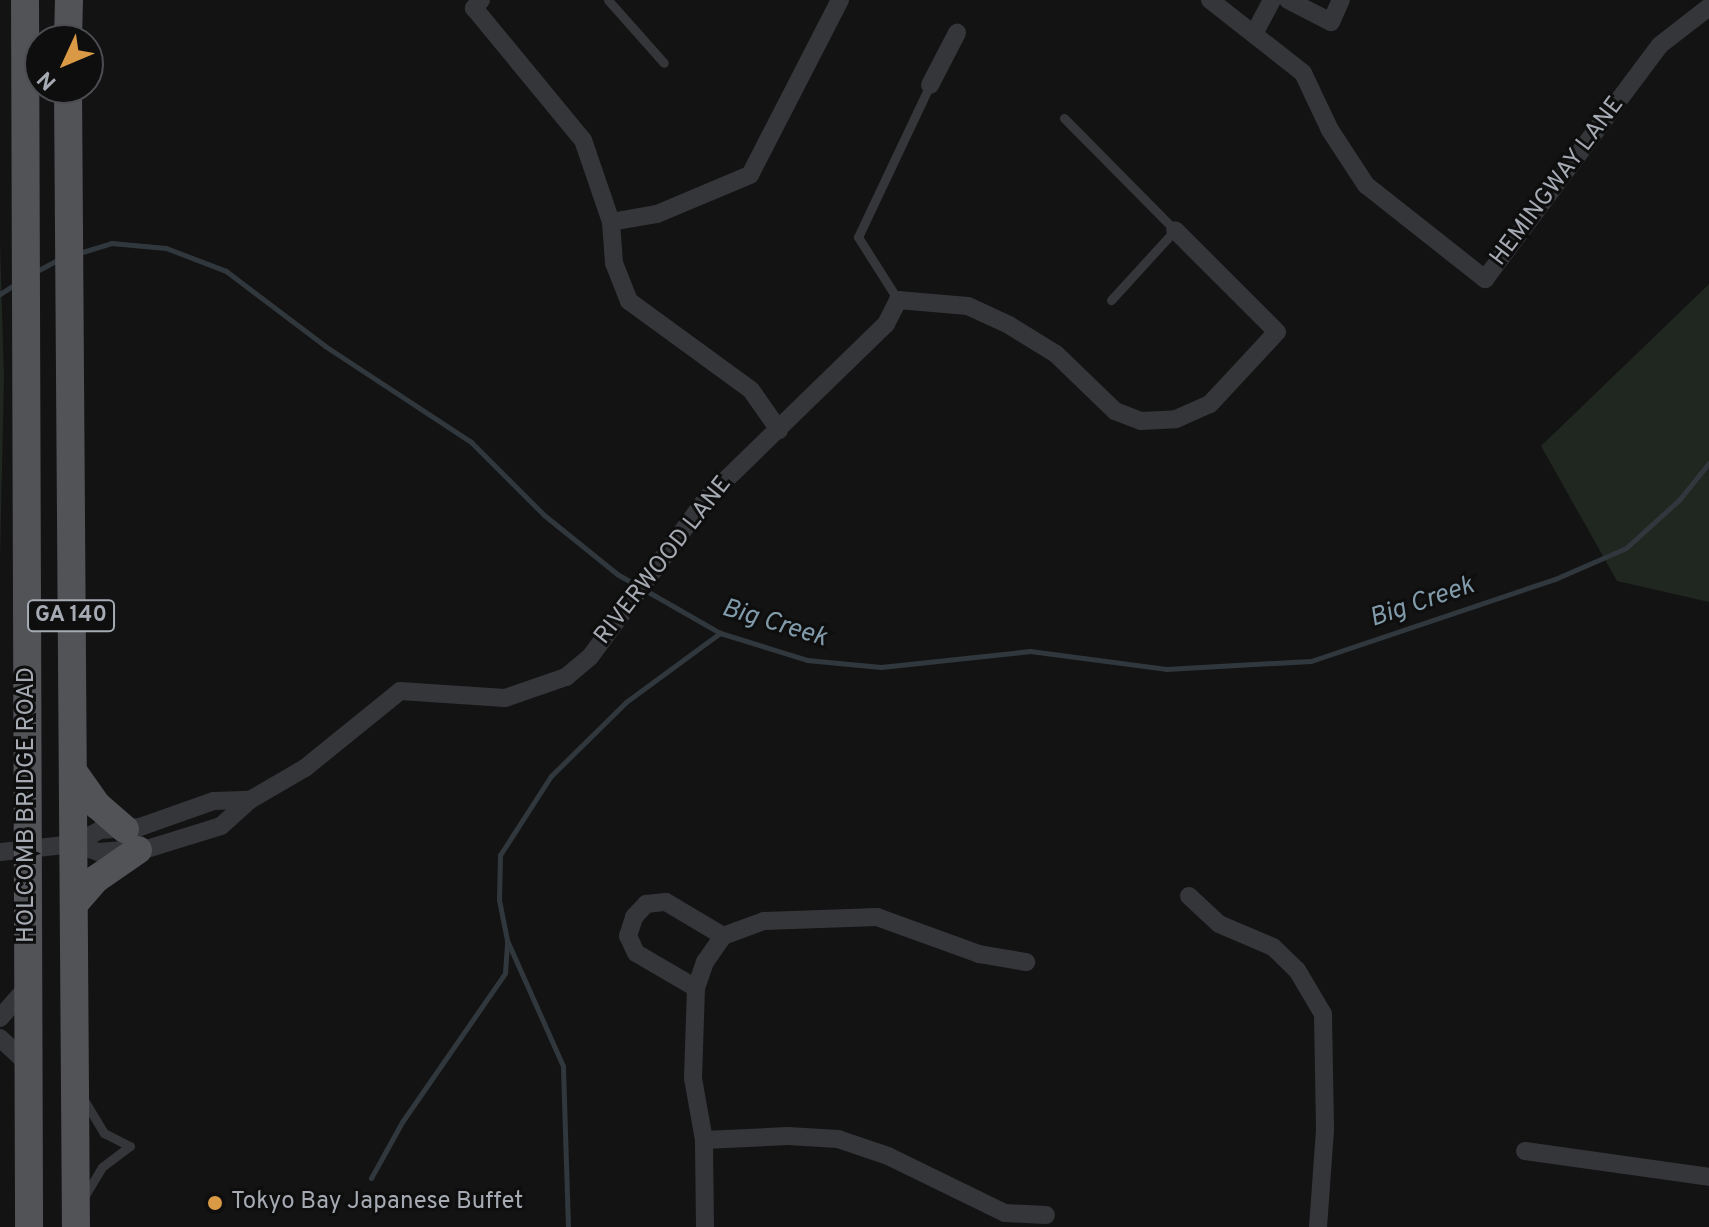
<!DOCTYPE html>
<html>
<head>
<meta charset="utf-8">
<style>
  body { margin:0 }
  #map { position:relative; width:1709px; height:1227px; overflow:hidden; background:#131314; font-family:Overpass,sans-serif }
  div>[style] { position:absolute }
  .green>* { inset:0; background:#202620 }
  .stream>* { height:5px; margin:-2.5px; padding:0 2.5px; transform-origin:2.5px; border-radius:2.5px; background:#30383d }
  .lane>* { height:9px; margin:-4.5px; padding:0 4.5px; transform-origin:4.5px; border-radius:4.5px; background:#353639 }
  .street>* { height:18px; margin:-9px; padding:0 9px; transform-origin:9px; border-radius:9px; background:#353639 }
  .primary>* { height:28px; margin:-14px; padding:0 14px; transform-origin:14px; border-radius:14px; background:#515357 }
  .dots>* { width:22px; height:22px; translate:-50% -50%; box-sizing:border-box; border:4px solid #0e0e0f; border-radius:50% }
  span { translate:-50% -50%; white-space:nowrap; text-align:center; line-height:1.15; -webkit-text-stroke:6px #0e0e0f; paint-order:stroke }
  .shield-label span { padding:2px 6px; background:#0e0e0f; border:2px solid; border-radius:6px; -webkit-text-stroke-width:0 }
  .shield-label { font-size:22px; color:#a6abb3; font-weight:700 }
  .street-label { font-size:24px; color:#a6abb3 }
  .poi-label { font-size:24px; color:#a6abb3 }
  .left { translate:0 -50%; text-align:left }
  .water-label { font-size:26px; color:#819baa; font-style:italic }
  .north { position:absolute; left:24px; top:24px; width:80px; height:80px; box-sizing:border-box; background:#0e0e0f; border:2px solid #4b4d51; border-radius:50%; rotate:226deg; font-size:22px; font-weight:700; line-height:32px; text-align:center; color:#a6abb3 }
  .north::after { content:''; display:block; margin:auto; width:28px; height:36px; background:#da9945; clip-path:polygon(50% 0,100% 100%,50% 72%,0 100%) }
</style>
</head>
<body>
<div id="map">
  <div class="green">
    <div style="clip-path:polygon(0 241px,4px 378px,0 559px)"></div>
    <div style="clip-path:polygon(1709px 284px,1709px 602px,1617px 581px,1541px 446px)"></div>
  </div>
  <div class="stream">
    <div style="left:79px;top:253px;width:34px;rotate:-17deg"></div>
    <div style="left:111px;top:243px;width:55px;rotate:5.2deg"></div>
    <div style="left:166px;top:248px;width:64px;rotate:21deg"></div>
    <div style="left:226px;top:271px;width:124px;rotate:37.1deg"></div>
    <div style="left:325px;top:346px;width:175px;rotate:33.3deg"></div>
    <div style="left:471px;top:442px;width:103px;rotate:45deg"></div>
    <div style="left:544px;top:515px;width:94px;rotate:38.9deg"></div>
    <div style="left:617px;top:574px;width:119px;rotate:29.8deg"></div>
    <div style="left:720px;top:633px;width:91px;rotate:17.2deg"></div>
    <div style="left:807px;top:660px;width:74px;rotate:5.4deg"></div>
    <div style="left:881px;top:667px;width:150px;rotate:-6.1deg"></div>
    <div style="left:1030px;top:651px;width:137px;rotate:7.5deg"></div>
    <div style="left:1166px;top:669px;width:145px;rotate:-3.2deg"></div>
    <div style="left:1311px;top:661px;width:257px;rotate:-18.6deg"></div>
    <div style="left:1555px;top:579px;width:77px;rotate:-23.6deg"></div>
    <div style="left:1626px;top:548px;width:72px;rotate:-42.2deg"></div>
    <div style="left:1679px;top:500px;width:48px;rotate:-51deg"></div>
    <div style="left:35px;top:272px;width:26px;rotate:-28deg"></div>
    <div style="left:0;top:294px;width:20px;rotate:-33deg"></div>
    <div style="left:371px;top:1178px;width:64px;rotate:-61deg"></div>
    <div style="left:402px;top:1122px;width:181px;rotate:-55.3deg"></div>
    <div style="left:505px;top:973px;width:32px;rotate:-86deg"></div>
    <div style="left:568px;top:1227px;width:161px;rotate:-91.8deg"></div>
    <div style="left:563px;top:1066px;width:138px;rotate:-114deg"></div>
    <div style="left:507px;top:940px;width:41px;rotate:-101.3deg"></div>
    <div style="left:499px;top:900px;width:45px;rotate:-88.7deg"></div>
    <div style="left:500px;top:855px;width:94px;rotate:-57.2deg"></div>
    <div style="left:551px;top:776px;width:105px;rotate:-44.6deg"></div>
    <div style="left:626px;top:702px;width:117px;rotate:-36.3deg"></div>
  </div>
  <div class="lane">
    <div style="left:608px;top:0;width:84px;rotate:48.4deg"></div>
    <div style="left:1064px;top:118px;width:158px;rotate:45.3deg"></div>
    <div style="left:1175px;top:230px;width:95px;rotate:132.4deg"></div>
    <div style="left:898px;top:300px;width:75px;rotate:-122.4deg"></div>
    <div style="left:858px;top:237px;width:168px;rotate:-64.7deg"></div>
    <div style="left:84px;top:1100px;width:39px;rotate:59deg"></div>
    <div style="left:104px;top:1133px;width:29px;rotate:27deg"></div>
    <div style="left:84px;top:1197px;width:35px;rotate:-59deg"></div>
    <div style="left:102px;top:1167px;width:35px;rotate:-37deg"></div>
  </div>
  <div class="street">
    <div style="left:481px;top:0;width:11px;rotate:131deg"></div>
    <div style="left:474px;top:8px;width:171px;rotate:50.5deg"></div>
    <div style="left:583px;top:140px;width:87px;rotate:71.1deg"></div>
    <div style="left:611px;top:222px;width:41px;rotate:85.8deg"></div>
    <div style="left:614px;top:263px;width:41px;rotate:68.5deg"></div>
    <div style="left:629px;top:301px;width:151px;rotate:36.1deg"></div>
    <div style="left:751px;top:390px;width:49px;rotate:55deg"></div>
    <div style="left:1210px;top:0;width:118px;rotate:38.1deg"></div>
    <div style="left:1303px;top:73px;width:63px;rotate:64.7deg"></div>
    <div style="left:1330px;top:130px;width:66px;rotate:56.8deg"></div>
    <div style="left:1366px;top:185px;width:152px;rotate:38.3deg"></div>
    <div style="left:1485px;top:279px;width:292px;rotate:-53.2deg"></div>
    <div style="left:1660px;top:45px;width:62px;rotate:-37.8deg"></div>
    <div style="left:1288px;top:0;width:48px;rotate:27.1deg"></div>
    <div style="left:1331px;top:22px;width:24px;rotate:-66deg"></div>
    <div style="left:1255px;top:32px;width:36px;rotate:-62deg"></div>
    <div style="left:930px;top:85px;width:59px;rotate:-62.6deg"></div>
    <div style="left:611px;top:222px;width:47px;rotate:-9.9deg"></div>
    <div style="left:657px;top:214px;width:101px;rotate:-22.8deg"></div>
    <div style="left:750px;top:175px;width:197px;rotate:-62.8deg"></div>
    <div style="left:74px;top:844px;width:25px;rotate:18deg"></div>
    <div style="left:98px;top:852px;width:52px;rotate:-4.4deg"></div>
    <div style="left:150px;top:848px;width:74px;rotate:-17.2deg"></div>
    <div style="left:221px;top:826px;width:39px;rotate:-42deg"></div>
    <div style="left:250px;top:800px;width:64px;rotate:-30.2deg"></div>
    <div style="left:305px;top:768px;width:122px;rotate:-39deg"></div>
    <div style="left:400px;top:691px;width:105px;rotate:3.8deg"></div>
    <div style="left:505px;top:698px;width:65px;rotate:-19deg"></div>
    <div style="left:566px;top:677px;width:31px;rotate:-40deg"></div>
    <div style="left:590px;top:657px;width:196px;rotate:-53.7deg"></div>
    <div style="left:706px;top:499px;width:251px;rotate:-44.2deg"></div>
    <div style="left:886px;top:324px;width:27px;rotate:-63deg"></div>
    <div style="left:898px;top:300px;width:70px;rotate:4.9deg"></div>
    <div style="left:968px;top:306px;width:45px;rotate:24.9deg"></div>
    <div style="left:1009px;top:325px;width:55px;rotate:31.7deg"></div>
    <div style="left:1056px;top:354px;width:82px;rotate:44deg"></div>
    <div style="left:1115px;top:411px;width:28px;rotate:21deg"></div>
    <div style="left:1141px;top:421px;width:35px;rotate:-3deg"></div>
    <div style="left:1176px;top:419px;width:37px;rotate:-24deg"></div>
    <div style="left:1210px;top:404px;width:98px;rotate:-47.1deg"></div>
    <div style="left:1277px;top:332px;width:144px;rotate:-135deg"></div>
    <div style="left:0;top:852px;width:74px;rotate:-6.2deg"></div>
    <div style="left:74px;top:844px;width:30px;rotate:-28deg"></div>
    <div style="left:100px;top:830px;width:40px;rotate:-4.3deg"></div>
    <div style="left:140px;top:827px;width:78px;rotate:-19.4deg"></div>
    <div style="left:214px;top:801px;width:36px;rotate:-2deg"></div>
    <div style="left:1189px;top:896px;width:41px;rotate:43deg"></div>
    <div style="left:1219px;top:924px;width:59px;rotate:23.1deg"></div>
    <div style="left:1273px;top:947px;width:33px;rotate:44deg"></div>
    <div style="left:1297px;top:970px;width:51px;rotate:59.4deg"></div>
    <div style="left:1323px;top:1014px;width:116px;rotate:89deg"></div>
    <div style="left:1325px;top:1130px;width:97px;rotate:94.1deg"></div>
    <div style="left:696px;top:988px;width:69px;rotate:-149.7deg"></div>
    <div style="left:636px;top:953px;width:19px;rotate:-115deg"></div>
    <div style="left:628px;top:936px;width:20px;rotate:-72deg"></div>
    <div style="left:634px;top:917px;width:18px;rotate:-47deg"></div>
    <div style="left:646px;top:904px;width:20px;rotate:-6deg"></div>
    <div style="left:666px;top:902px;width:66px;rotate:30.8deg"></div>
    <div style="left:0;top:1018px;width:44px;rotate:-48.7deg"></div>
    <div style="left:0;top:1038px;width:41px;rotate:43deg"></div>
    <div style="left:704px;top:1140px;width:84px;rotate:-2.7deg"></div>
    <div style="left:788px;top:1136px;width:50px;rotate:3.4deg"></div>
    <div style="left:838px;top:1139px;width:53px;rotate:18.8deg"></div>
    <div style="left:888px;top:1156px;width:130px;rotate:26deg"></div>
    <div style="left:1005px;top:1213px;width:41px;rotate:2.8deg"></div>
    <div style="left:1525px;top:1151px;width:186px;rotate:8deg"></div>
    <div style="left:705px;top:1227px;width:87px;rotate:-90.7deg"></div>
    <div style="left:704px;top:1140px;width:63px;rotate:-100.1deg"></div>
    <div style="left:693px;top:1078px;width:90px;rotate:-88.1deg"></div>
    <div style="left:696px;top:988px;width:28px;rotate:-71deg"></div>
    <div style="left:705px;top:962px;width:32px;rotate:-55deg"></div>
    <div style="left:723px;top:936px;width:44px;rotate:-20.1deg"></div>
    <div style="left:764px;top:921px;width:113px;rotate:-2deg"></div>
    <div style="left:877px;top:917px;width:109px;rotate:19.9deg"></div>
    <div style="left:979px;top:954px;width:48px;rotate:9.7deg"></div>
  </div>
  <div class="primary">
    <div style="left:25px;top:0;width:1227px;rotate:89.81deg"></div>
    <div style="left:68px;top:40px;width:40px;rotate:-88.6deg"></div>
    <div style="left:68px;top:88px;width:1139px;rotate:89.6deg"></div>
    <div style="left:73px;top:771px;width:42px;rotate:54.8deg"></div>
    <div style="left:97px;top:805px;width:37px;rotate:41deg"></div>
    <div style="left:75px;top:903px;width:32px;rotate:-49deg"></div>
    <div style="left:96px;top:879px;width:51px;rotate:-34.6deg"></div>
  </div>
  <div class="dots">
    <div style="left:215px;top:1203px;background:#da9945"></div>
  </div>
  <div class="shield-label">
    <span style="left:71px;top:616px">GA 140</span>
  </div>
  <div class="street-label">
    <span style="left:1558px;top:182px;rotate:-53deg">HEMINGWAY LANE</span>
    <span style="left:664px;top:561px;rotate:-52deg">RIVERWOOD LANE</span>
    <span style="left:28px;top:805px;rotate:-90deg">HOLCOMB BRIDGE ROAD</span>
  </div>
  <div class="poi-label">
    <span class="left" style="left:231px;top:1203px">Tokyo Bay Japanese Buffet</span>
  </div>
  <div class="water-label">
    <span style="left:1422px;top:603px;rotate:-19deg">Big Creek</span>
    <span style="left:774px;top:624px;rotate:17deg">Big Creek</span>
  </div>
  <div class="north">N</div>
</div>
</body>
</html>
